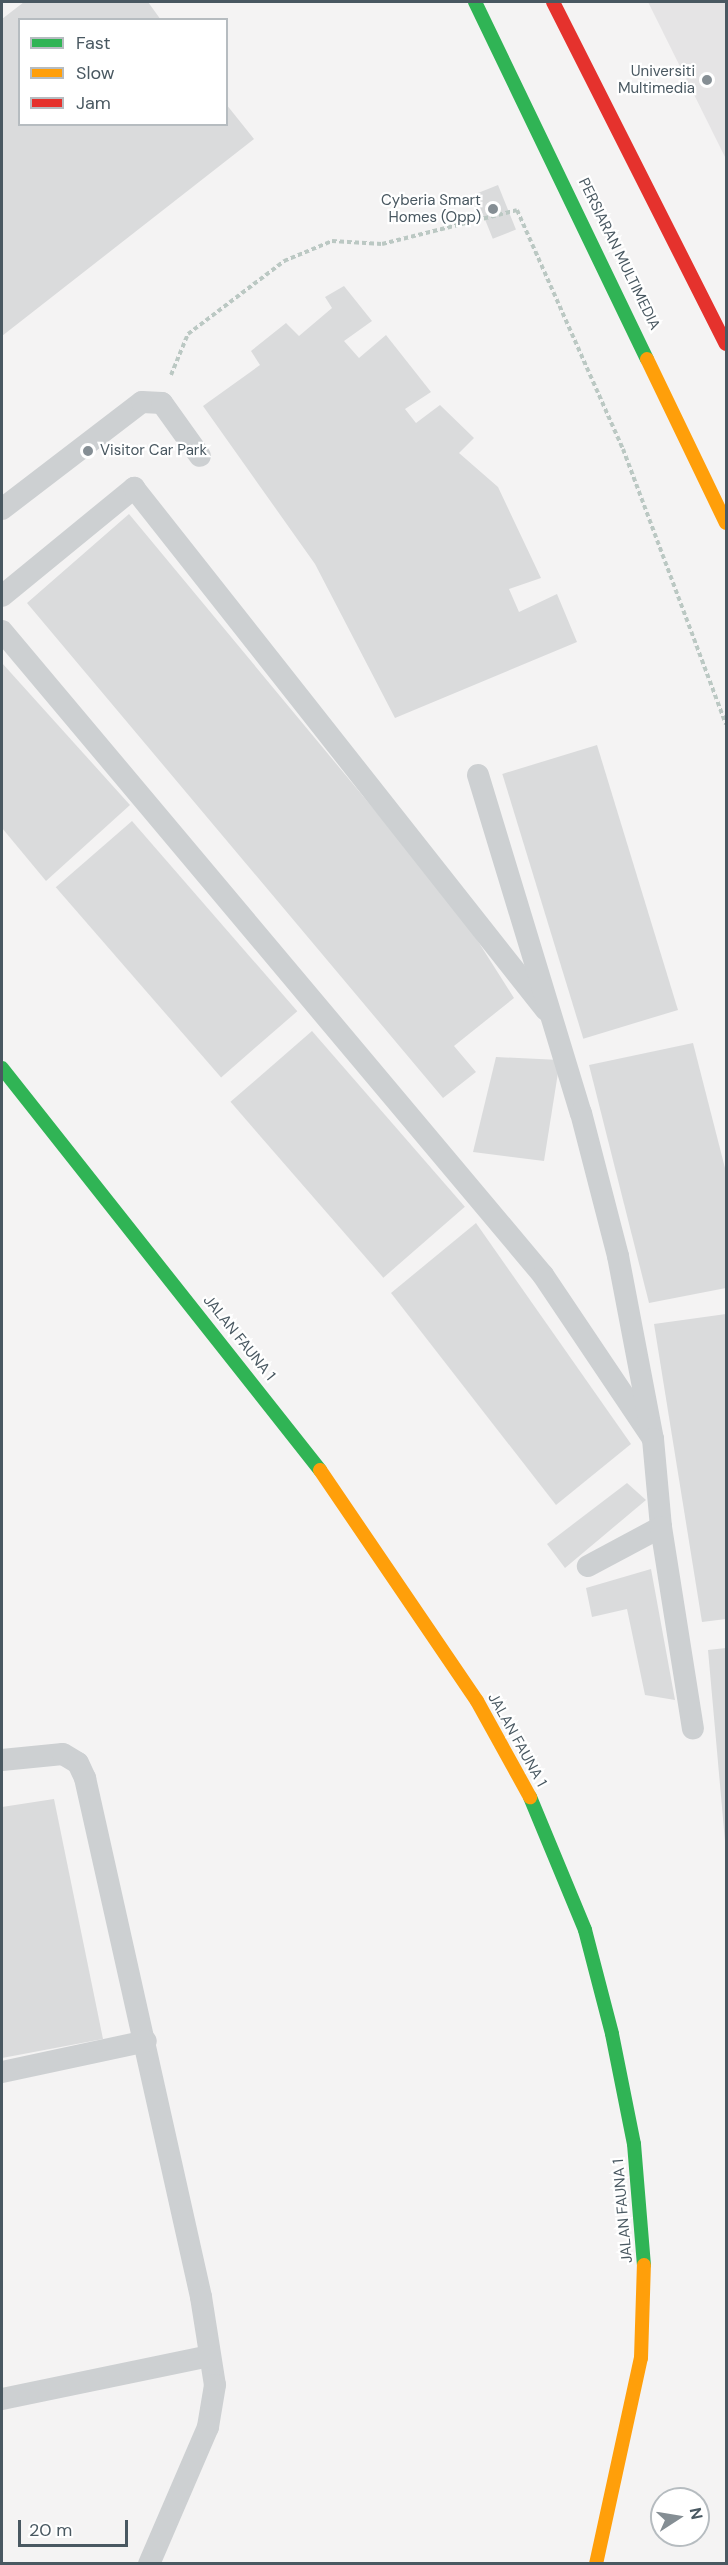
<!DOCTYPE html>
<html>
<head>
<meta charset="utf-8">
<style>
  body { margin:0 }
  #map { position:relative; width:728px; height:2565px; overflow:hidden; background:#f4f3f3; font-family:"DM Sans",sans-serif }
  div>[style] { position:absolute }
  .education>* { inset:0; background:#e5e4e5 }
  .building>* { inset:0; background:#dadbdc; transform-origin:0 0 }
  .path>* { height:4px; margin-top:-2px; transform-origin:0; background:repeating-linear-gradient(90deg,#bbc8c3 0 4.5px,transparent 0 7.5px) }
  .lane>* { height:22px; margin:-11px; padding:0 11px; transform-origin:11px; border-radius:11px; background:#cdd0d2 }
  .fast>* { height:14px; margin:-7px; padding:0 7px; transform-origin:7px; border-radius:7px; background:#30b455 }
  .slow>* { height:14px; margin:-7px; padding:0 7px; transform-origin:7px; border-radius:7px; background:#ff9f0a }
  .jam>* { height:14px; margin:-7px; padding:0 7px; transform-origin:7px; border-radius:7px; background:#e5322d }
  .dots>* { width:16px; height:16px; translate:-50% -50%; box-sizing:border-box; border:3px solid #fff; border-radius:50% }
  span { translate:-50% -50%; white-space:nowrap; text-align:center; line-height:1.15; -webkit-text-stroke:4.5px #fff; paint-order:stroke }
  .poi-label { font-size:15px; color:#495861 }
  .right { translate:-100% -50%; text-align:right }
  .left { translate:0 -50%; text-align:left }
  .street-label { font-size:15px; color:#495861 }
  .frame { position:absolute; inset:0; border:3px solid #495861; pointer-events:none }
  .legend { position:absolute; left:18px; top:18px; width:210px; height:108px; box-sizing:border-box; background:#fff; border:2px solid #b6bcc0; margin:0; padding:8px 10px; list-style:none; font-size:18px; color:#495861 }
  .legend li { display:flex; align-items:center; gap:12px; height:30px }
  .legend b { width:30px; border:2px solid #b6bcc0 }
  .north { position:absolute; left:650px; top:2487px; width:60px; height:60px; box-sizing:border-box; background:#fff; border:2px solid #b6bcc0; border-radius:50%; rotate:78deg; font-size:16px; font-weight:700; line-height:24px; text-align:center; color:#495861 }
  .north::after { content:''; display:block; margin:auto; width:21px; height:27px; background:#858e94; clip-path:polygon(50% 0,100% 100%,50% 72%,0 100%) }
  .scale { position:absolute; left:18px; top:2520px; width:110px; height:27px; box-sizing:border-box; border:3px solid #495861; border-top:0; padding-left:8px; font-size:18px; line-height:21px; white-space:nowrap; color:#495861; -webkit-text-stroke:4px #fff; paint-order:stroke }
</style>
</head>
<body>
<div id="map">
  <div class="education">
    <div style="clip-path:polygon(648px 2px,726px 2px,726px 159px)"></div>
  </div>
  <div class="building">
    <div style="clip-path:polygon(24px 2px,148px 2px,161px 20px,20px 20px,20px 124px,226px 124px,226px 104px,254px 139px,2px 336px,2px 19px)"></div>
    <div style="left:498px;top:185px;width:48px;height:25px;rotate:68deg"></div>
    <div style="clip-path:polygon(344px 286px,372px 321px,344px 341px,359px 358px,386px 335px,431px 392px,405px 409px,416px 423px,440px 405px,474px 438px,459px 453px,498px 487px,541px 578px,509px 589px,519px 612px,557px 594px,577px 642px,395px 718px,315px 564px,203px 406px,260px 365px,251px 351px,286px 323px,299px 336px,332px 308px,325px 297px)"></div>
    <div style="clip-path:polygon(129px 514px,460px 913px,514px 998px,454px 1046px,476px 1072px,443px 1098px,27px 603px)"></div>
    <div style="clip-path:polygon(2px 663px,130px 805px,46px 881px,2px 828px)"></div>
    <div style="left:597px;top:745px;width:277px;height:99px;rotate:73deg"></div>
    <div style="left:132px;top:821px;width:252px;height:101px;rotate:49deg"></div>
    <div style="left:312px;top:1031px;width:233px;height:108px;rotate:49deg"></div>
    <div style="clip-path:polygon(693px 1043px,726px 1172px,726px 1288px,649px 1303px,589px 1065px)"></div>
    <div style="clip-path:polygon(496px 1057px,560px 1060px,544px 1161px,473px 1152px)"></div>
    <div style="clip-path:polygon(476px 1223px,631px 1444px,556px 1505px,391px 1293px)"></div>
    <div style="clip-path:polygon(726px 1314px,726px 1619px,702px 1622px,654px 1324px)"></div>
    <div style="clip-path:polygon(627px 1483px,646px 1500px,565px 1568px,547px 1544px)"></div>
    <div style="clip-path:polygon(651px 1569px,675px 1700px,645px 1695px,627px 1609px,592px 1617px,586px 1588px)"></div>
    <div style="clip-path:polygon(726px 1648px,726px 1841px,725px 1841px,708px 1650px)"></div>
    <div style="clip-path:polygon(54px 1799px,103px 2039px,2px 2058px,2px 1807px)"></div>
  </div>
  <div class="path">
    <div style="left:171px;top:375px;width:44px;rotate:-67.5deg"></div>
    <div style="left:188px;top:334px;width:121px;rotate:-37.2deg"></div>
    <div style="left:284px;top:261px;width:52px;rotate:-22.6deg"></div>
    <div style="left:332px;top:241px;width:50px;rotate:3.4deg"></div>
    <div style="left:382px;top:244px;width:139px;rotate:-14.1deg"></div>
    <div style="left:517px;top:210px;width:261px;rotate:66.1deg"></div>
    <div style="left:623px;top:449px;width:294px;rotate:69.5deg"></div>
  </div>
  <div class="lane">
    <div style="left:2px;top:509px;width:176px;rotate:-37.4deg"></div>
    <div style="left:142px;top:402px;width:20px;rotate:3deg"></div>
    <div style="left:162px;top:403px;width:65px;rotate:54.4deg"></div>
    <div style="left:2px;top:596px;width:171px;rotate:-39.3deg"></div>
    <div style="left:134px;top:488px;width:665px;rotate:51.72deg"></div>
    <div style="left:2px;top:631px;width:841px;rotate:49.97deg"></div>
    <div style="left:543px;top:1275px;width:197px;rotate:56.1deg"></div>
    <div style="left:478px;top:775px;width:353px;rotate:73.1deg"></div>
    <div style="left:581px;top:1113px;width:148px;rotate:75.5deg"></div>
    <div style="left:618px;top:1256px;width:186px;rotate:79.2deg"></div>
    <div style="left:653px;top:1439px;width:88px;rotate:84.8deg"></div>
    <div style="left:661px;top:1527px;width:83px;rotate:151.9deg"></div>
    <div style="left:661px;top:1527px;width:204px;rotate:81deg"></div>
    <div style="left:2px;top:1760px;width:61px;rotate:-5.6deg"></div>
    <div style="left:63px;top:1754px;width:17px;rotate:31deg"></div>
    <div style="left:78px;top:1763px;width:17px;rotate:65deg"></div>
    <div style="left:85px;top:1778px;width:532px;rotate:77.4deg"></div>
    <div style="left:201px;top:2297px;width:89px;rotate:81deg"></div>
    <div style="left:215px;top:2385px;width:43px;rotate:99.5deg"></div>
    <div style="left:208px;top:2427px;width:149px;rotate:113.3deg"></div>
    <div style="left:2px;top:2072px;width:147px;rotate:-12.1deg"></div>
    <div style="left:2px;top:2399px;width:212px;rotate:-11.7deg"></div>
  </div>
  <div class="fast">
    <div style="left:475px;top:2px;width:396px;rotate:64.3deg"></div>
    <div style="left:2px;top:1068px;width:513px;rotate:51.65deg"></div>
    <div style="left:530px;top:1797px;width:144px;rotate:67.5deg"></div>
    <div style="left:585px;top:1930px;width:107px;rotate:75.4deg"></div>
    <div style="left:612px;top:2034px;width:112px;rotate:78.7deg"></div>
    <div style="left:634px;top:2144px;width:121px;rotate:85.3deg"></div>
  </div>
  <div class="slow">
    <div style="left:647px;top:359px;width:182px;rotate:64.3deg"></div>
    <div style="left:320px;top:1470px;width:279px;rotate:55.8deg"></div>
    <div style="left:477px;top:1701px;width:110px;rotate:61.1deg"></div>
    <div style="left:596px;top:2564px;width:211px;rotate:-77.7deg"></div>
    <div style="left:641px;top:2358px;width:93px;rotate:-88.2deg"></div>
  </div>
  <div class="jam">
    <div style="left:553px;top:2px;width:383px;rotate:63.2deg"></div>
  </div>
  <div class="dots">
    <div style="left:707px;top:80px;background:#858e94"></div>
    <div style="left:493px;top:209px;background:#858e94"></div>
    <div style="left:88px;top:451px;background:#858e94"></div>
  </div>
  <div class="poi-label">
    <span class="right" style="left:695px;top:80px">Universiti<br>Multimedia</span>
    <span class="right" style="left:481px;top:209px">Cyberia Smart<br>Homes (Opp)</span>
    <span class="left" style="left:100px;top:451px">Visitor Car Park</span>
  </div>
  <div class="street-label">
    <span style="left:619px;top:254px;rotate:64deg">PERSIARAN MULTIMEDIA</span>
    <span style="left:239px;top:1338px;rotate:51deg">JALAN FAUNA 1</span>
    <span style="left:517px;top:1740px;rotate:61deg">JALAN FAUNA 1</span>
    <span style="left:623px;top:2211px;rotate:-95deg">JALAN FAUNA 1</span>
  </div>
  <div class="frame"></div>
  <ul class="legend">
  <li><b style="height:8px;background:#30b455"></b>Fast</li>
  <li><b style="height:8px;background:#ff9f0a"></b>Slow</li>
  <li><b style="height:8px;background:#e5322d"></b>Jam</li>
  </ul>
  <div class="north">N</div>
  <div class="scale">20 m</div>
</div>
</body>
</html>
